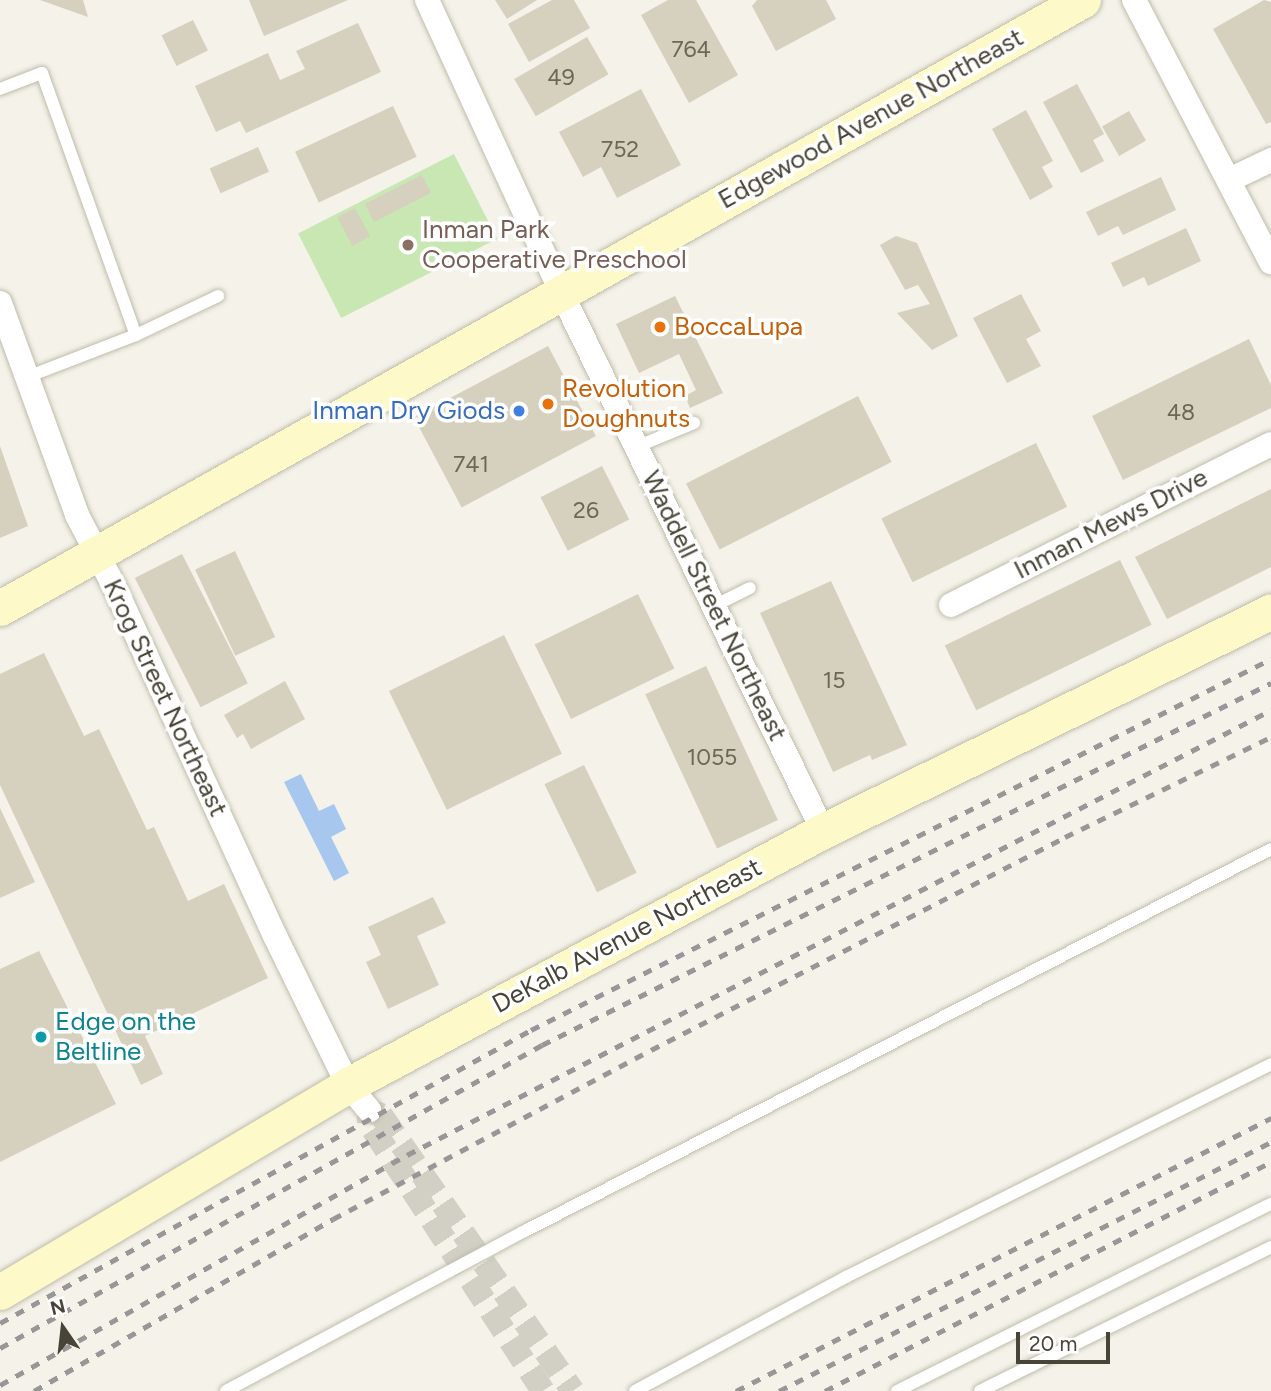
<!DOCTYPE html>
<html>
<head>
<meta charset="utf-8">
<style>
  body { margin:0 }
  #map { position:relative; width:1271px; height:1391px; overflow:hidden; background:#f4f2e9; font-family:Figtree,sans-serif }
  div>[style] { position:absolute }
  .green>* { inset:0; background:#c8e7b3; transform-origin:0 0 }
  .water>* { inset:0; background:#a7c7ef }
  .building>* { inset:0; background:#d6d0be; transform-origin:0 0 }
  .street-tunnel>* { height:24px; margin-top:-12px; transform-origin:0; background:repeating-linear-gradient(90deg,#d2cfc5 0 24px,transparent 0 36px) }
  .roads { filter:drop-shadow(0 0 2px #bfbcab) drop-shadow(0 0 2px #bfbcab) }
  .lane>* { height:12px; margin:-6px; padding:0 6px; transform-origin:6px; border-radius:6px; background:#fff }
  .street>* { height:24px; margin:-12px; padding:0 12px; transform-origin:12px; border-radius:12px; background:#fff }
  .secondary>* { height:35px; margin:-17.5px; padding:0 17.5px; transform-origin:17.5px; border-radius:17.5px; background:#fdf9c9 }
  .rail>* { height:5px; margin-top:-2.5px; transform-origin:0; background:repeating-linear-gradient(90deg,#979797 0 9px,transparent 0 18px) }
  .dots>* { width:19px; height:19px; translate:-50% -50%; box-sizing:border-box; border:4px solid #fff; border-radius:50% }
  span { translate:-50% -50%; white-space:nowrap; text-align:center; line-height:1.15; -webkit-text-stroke:7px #fff; paint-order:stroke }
  .number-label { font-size:23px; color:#6c6759 }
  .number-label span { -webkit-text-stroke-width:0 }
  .street-label { font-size:26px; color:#484437 }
  .education-label { font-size:26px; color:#785e54 }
  .left { translate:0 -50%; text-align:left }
  .food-label { font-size:26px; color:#c56008 }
  .shop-label { font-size:26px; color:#366cbe }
  .right { translate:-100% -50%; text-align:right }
  .culture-label { font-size:26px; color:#0d838f }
  .north { position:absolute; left:28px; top:1293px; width:70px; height:70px; -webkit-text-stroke:5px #fff; paint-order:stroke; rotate:346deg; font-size:19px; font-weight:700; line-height:28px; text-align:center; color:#484437 }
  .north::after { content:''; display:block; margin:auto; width:24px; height:32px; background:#484437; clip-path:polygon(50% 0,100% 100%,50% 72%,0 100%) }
  .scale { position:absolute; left:1016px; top:1332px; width:94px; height:32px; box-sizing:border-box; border:4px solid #484437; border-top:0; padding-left:9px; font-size:21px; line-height:24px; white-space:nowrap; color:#484437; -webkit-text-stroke:5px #fff; paint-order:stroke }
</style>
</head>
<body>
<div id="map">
  <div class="green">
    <div style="left:454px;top:154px;width:95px;height:175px;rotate:63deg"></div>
  </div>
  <div class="water">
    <div style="clip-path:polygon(301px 774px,319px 811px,334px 804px,346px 829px,331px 837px,349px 873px,334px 881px,284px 782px)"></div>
  </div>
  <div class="building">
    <div style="clip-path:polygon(40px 0,83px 0,88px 17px)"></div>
    <div style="clip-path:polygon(249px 0,348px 0,264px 36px)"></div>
    <div style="clip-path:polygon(495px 0,537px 0,507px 19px)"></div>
    <div style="clip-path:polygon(552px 0,574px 0,590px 28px,529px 62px,508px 24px)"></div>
    <div style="clip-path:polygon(668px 0,696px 0,738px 75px,689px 103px,641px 15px)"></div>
    <div style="clip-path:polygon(757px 0,826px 0,836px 19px,776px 51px,752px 6px)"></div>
    <div style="clip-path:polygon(1264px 0,1271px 2px,1271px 122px,1266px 124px,1213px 29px)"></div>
    <div style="left:193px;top:20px;width:34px;height:35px;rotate:64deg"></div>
    <div style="clip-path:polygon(358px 23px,381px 72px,246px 133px,240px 121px,216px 132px,195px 86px,268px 53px,280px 80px,305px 69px,296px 51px)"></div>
    <div style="left:587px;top:37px;width:43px;height:84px;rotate:60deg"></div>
    <div style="clip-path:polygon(1077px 84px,1104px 134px,1093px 140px,1104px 161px,1081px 173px,1043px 102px)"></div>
    <div style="clip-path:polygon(641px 89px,681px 165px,617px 198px,601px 167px,583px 177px,559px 132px)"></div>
    <div style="left:393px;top:106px;width:56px;height:108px;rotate:65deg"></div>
    <div style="clip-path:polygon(1026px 110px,1053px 161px,1042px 167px,1053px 187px,1030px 200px,992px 129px)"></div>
    <div style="left:1129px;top:111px;width:34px;height:31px;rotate:60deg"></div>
    <div style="left:258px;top:147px;width:27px;height:53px;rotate:66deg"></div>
    <div style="left:422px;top:175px;width:20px;height:64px;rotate:63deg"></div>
    <div style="clip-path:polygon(1161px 177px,1176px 210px,1123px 235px,1118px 226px,1098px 236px,1086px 212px)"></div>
    <div style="left:355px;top:208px;width:32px;height:20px;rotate:62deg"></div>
    <div style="clip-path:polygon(1186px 228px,1201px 261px,1148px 286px,1144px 277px,1123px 287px,1111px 263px)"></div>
    <div style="clip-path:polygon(896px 236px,917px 243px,958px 336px,932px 350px,897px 313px,930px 304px,918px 285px,905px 290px,880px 245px)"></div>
    <div style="clip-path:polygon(1021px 294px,1041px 331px,1026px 339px,1041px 366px,1007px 383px,973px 318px)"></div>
    <div style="clip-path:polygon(675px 296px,723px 393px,690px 408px,685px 396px,696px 390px,679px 354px,639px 373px,616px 324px)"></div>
    <div style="clip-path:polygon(1249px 339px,1271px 385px,1271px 408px,1123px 480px,1092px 416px)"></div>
    <div style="left:548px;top:346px;width:102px;height:152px;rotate:62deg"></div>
    <div style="left:858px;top:396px;width:74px;height:193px;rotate:63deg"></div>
    <div style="left:1036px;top:443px;width:71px;height:172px;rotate:64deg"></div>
    <div style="clip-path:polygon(0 446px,28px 526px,0 538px)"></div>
    <div style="left:602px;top:466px;width:60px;height:69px;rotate:63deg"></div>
    <div style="clip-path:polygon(1271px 489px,1271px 567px,1167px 619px,1135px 557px)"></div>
    <div style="left:235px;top:551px;width:95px;height:44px;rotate:65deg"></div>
    <div style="left:182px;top:554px;width:145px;height:53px;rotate:63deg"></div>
    <div style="left:1120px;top:560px;width:72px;height:195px;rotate:64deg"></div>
    <div style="clip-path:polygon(831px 581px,907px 745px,872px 760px,870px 755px,833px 772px,760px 613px)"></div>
    <div style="left:638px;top:594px;width:83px;height:115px;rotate:64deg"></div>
    <div style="left:504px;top:635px;width:132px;height:128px;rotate:64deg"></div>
    <div style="clip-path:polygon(44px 653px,84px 736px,99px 729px,147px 830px,154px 827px,188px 901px,224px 884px,268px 978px,145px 1036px,163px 1074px,141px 1085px,0 785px,0 674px)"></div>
    <div style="left:706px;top:666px;width:170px;height:67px;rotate:65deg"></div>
    <div style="clip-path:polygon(285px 681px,305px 719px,251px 749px,243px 734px,237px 738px,224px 715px)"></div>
    <div style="left:584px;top:765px;width:120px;height:44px;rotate:64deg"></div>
    <div style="clip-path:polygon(0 808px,35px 882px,0 898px)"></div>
    <div style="clip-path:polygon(433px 897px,446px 923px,417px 936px,439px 985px,388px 1009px,366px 962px,381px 955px,368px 927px)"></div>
    <div style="clip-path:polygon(39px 951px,116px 1104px,0 1162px,0 969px)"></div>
  </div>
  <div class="street-tunnel">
    <div style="left:543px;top:1391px;width:320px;rotate:-123deg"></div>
    <div style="left:369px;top:1123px;width:13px;rotate:-90deg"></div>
    <div style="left:369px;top:1110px;width:13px;rotate:23deg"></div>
    <div style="left:381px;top:1115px;width:336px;rotate:55.2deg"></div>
  </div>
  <div class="roads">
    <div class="lane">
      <div style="left:0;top:89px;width:45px;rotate:-20.9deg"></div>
      <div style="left:42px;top:73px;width:278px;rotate:70.3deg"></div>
      <div style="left:27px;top:377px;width:117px;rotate:-21.1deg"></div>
      <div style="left:136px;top:335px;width:91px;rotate:-25.4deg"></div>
      <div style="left:636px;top:447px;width:63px;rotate:-22.5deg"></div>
      <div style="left:714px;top:606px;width:40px;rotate:-26.6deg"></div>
      <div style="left:226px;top:1391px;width:337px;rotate:-28.2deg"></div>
      <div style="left:523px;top:1232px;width:840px;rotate:-27.11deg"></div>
      <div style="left:635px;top:1391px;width:240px;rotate:-28.4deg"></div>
      <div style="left:846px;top:1277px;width:475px;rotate:-26.6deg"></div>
      <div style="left:897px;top:1391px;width:418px;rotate:-26.6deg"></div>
      <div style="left:980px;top:1391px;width:325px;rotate:-26.3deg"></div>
    </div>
    <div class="street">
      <div style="left:427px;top:0;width:324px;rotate:65.3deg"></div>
      <div style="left:562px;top:294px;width:597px;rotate:64.08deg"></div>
      <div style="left:1134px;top:0;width:296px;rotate:62.4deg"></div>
      <div style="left:1229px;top:180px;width:47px;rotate:-25.5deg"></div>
      <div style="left:0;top:303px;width:226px;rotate:70deg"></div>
      <div style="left:77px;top:515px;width:80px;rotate:62.5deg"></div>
      <div style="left:114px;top:586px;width:385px;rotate:65.3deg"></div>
      <div style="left:275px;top:936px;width:166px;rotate:63.9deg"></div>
      <div style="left:348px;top:1085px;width:33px;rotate:50deg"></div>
      <div style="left:951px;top:605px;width:358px;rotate:-26.7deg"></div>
    </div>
    <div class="secondary">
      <div style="left:0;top:608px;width:1242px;rotate:-29.31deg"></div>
      <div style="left:0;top:1292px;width:405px;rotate:-30.7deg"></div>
      <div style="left:348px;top:1085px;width:539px;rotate:-28.14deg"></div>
      <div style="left:823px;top:831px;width:499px;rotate:-26.1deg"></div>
    </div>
  </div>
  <div class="rail">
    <div style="left:0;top:1323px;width:606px;rotate:-28.89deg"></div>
    <div style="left:531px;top:1030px;width:828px;rotate:-26.63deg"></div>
    <div style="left:0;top:1348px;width:621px;rotate:-29.21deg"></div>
    <div style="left:542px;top:1045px;width:814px;rotate:-26.41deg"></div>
    <div style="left:0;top:1385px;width:467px;rotate:-29.5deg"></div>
    <div style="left:407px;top:1155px;width:972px;rotate:-27.25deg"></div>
    <div style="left:34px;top:1391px;width:345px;rotate:-29.9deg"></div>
    <div style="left:333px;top:1219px;width:360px;rotate:-28deg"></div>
    <div style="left:651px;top:1050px;width:466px;rotate:-27.2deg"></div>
    <div style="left:1065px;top:837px;width:229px;rotate:-25.9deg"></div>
    <div style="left:736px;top:1391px;width:601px;rotate:-27.03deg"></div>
    <div style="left:779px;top:1391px;width:551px;rotate:-26.84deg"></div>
    <div style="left:825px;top:1391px;width:501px;rotate:-27.18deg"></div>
  </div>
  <div class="dots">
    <div style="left:408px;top:245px;background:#8d6e63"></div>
    <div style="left:660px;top:327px;background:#e8710a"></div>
    <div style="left:548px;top:404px;background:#e8710a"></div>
    <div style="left:519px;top:411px;background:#3f7fe0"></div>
    <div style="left:41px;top:1037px;background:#0f9aa8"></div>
  </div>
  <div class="number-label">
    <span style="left:691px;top:49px">764</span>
    <span style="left:561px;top:77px">49</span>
    <span style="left:620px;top:149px">752</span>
    <span style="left:1181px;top:412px">48</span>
    <span style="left:471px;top:464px">741</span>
    <span style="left:586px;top:510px">26</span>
    <span style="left:834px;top:680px">15</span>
    <span style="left:712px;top:757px">1055</span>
  </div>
  <div class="street-label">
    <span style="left:871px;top:119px;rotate:-29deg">Edgewood Avenue Northeast</span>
    <span style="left:1111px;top:524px;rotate:-27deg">Inman Mews Drive</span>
    <span style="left:714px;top:606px;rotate:64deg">Waddell Street Northeast</span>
    <span style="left:165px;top:698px;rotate:65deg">Krog Street Northeast</span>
    <span style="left:627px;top:936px;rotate:-28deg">DeKalb Avenue Northeast</span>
  </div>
  <div class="education-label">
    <span class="left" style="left:422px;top:245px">Inman Park<br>Cooperative Preschool</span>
  </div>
  <div class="food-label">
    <span class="left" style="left:674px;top:327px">BoccaLupa</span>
    <span class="left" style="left:562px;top:404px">Revolution<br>Doughnuts</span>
  </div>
  <div class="shop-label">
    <span class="right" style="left:505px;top:411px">Inman Dry Giods</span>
  </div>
  <div class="culture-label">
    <span class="left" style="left:55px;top:1037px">Edge on the<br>Beltline</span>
  </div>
  <div class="north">N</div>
  <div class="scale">20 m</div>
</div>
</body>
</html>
